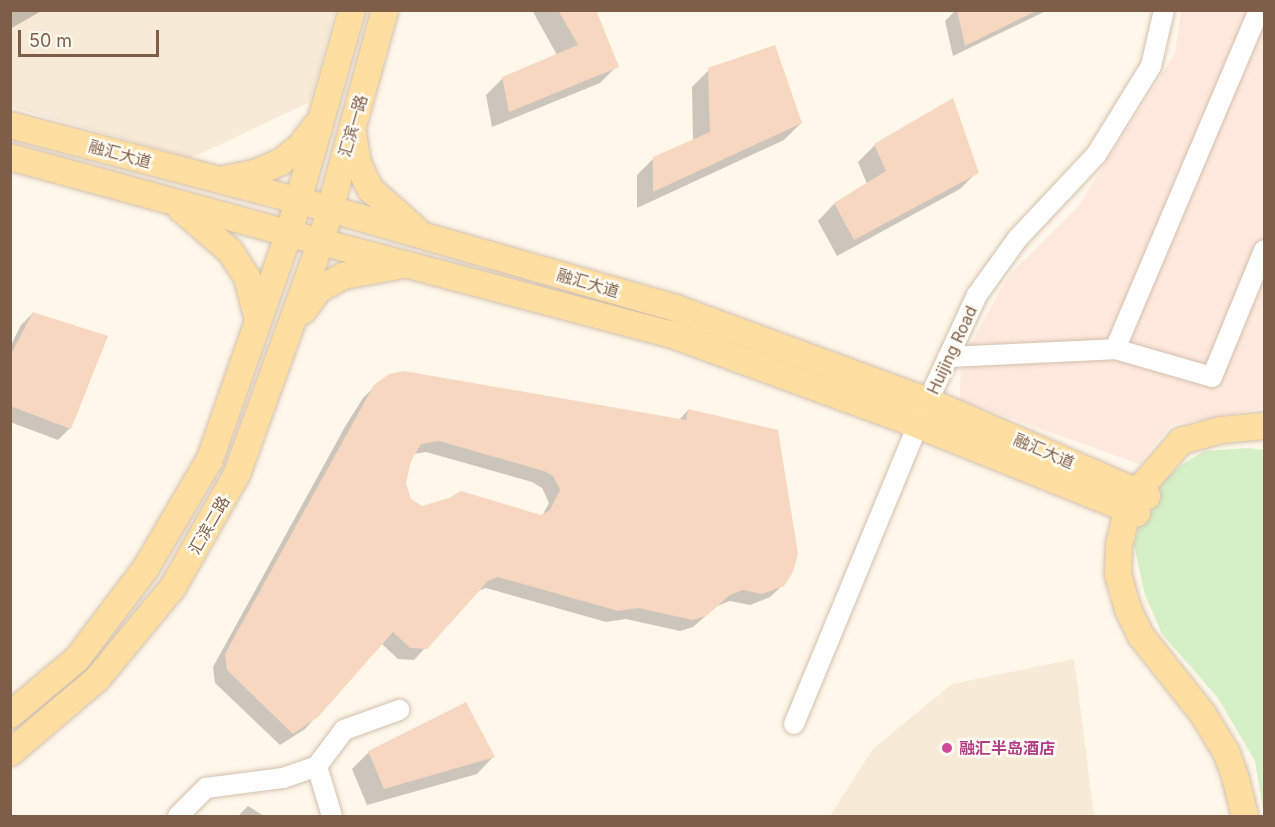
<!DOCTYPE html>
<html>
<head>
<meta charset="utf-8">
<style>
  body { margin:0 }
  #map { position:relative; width:1275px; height:827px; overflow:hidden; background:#fef7ea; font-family:Inter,"Noto Sans SC",sans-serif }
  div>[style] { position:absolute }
  .residential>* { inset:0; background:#f7ead7 }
  .commercial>* { inset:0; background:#ffe9de }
  .green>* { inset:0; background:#d5efc6 }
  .shadow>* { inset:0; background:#0003 }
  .building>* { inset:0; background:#f7d7bf }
  .roads { filter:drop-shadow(0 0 2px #d3c0ad) drop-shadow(0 0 2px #d3c0ad) }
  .minor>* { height:20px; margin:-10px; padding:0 10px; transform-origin:10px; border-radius:10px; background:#fff }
  .major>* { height:26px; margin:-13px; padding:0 13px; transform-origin:13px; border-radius:13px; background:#ffdfa1 }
  .dots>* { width:16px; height:16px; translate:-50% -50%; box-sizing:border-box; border:3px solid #fffbf3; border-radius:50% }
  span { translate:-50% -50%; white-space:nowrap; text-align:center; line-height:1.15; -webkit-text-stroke:5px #fffbf3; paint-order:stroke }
  .street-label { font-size:16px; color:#7e5e49 }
  .hotel-label { font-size:16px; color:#b23c85; font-weight:700 }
  .left { translate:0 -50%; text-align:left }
  .frame { position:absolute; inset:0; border:12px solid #7e5e49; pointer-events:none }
  .scale { position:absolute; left:18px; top:30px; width:141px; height:27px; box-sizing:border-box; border:3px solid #7e5e49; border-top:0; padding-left:8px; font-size:18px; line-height:21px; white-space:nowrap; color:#7e5e49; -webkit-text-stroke:4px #fffbf3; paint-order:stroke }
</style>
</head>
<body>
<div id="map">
  <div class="residential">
    <div style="clip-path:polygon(10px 11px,11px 10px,335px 11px,310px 102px,191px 158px,11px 107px)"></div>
    <div style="clip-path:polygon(1074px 659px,1094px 816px,830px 816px,873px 749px,952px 684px)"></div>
  </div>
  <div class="commercial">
    <div style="clip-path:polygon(1181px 11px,1264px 11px,1264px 408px,1171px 425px,1139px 464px,960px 400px,961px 361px,1009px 275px,1079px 205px,1175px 53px)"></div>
  </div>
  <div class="green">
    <div style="clip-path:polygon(1248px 448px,1264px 450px,1264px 816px,1255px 761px,1218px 698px,1162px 634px,1145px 595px,1134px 545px,1141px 518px,1161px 484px,1180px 466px,1204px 451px)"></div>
  </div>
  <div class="shadow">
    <div style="clip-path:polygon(10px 10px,43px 10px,10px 29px)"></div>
    <div style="clip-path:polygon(532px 10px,595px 10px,617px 66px,600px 83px,492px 127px,486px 95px,503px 78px,557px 55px)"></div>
    <div style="clip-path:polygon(956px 10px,1048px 10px,953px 56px,945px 21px)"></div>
    <div style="clip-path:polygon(709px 70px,801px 123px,784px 140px,637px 208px,637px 175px,654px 158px,693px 141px,692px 87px)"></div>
    <div style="clip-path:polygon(875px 145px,977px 172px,960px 189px,837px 256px,818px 221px,834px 204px,867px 184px,858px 162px)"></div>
    <div style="clip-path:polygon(33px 313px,70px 428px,58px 440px,10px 422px,10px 347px,21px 325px)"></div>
    <div style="clip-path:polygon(evenodd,375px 386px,678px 421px,688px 410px,783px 585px,770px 597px,750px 605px,730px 601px,717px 606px,693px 627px,680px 631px,626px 619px,606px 622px,486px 588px,476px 592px,414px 660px,398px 659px,381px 643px,317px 716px,305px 729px,280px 745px,215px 683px,213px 667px,346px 425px,363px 398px,375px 386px,426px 452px,532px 482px,542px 488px,549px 503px,542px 516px,422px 508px,409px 500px,404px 483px,413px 454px,426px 452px)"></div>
    <div style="clip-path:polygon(369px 752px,493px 757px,477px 774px,367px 805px,352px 769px)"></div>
    <div style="clip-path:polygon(248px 806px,264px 816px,238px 816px)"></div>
  </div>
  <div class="building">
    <div style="clip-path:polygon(558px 10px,596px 10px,619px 67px,509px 112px,502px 77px,578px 45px)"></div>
    <div style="clip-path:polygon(957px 10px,1038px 10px,965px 46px)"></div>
    <div style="clip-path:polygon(775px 45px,802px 123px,653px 192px,653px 157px,710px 132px,708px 68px)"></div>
    <div style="clip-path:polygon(953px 98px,979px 173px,854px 240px,834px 203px,886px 171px,874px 144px)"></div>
    <div style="clip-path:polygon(33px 312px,108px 336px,71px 429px,10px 406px,10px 356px)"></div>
    <div style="clip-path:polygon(evenodd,404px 371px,686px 420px,688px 409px,778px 430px,798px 554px,793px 572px,784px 586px,762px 594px,743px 590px,730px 595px,706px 616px,693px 620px,638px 608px,618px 611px,498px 577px,488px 581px,427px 649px,410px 648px,393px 632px,318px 717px,293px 734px,227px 670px,225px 654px,374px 385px,389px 374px,404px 371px,439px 441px,544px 471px,553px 476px,560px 490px,550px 510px,541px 515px,461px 491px,449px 498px,422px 506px,411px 499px,406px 483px,411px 461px,421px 444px,439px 441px)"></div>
    <div style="clip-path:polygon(466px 702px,495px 757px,384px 789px,368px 751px)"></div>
  </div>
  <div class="roads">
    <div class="minor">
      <div style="left:1259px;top:10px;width:368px;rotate:113deg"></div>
      <div style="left:1115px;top:349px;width:101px;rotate:16.1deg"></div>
      <div style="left:1212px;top:377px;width:137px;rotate:-67.7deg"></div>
      <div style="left:948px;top:357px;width:167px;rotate:-2.7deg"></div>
      <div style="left:794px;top:724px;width:350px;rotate:-67.5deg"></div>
      <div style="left:928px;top:401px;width:117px;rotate:-65.2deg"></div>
      <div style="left:977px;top:295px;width:70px;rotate:-54.3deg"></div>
      <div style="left:1018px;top:238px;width:114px;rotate:-46.8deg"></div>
      <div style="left:1096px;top:155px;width:105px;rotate:-58.3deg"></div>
      <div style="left:1151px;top:66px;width:57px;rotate:-76.9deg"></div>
      <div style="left:317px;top:766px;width:52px;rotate:73.3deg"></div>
      <div style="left:178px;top:816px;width:40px;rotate:-45deg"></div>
      <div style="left:206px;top:788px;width:78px;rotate:-7.4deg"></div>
      <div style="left:283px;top:778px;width:36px;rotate:-19deg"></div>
      <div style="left:317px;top:766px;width:45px;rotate:-53.1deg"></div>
      <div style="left:344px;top:730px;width:59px;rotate:-20deg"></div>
    </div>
    <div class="major">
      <div style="left:10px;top:125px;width:331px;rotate:14.7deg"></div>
      <div style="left:330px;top:209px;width:359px;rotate:16deg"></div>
      <div style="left:675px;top:308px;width:270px;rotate:20.2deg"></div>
      <div style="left:928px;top:401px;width:239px;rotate:23.5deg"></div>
      <div style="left:353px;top:133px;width:31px;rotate:81deg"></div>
      <div style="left:358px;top:164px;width:28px;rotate:64deg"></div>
      <div style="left:370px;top:189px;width:60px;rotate:41.6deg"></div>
      <div style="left:10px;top:157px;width:322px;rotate:15.3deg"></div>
      <div style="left:321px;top:242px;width:361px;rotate:14.8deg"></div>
      <div style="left:670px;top:334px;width:264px;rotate:20.1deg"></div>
      <div style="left:918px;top:425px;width:236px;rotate:21.9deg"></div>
      <div style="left:226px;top:179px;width:30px;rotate:-12deg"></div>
      <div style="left:255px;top:173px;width:28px;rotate:-23deg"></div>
      <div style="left:281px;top:162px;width:26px;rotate:-39deg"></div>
      <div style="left:301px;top:146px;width:24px;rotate:-54deg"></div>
      <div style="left:181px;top:209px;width:65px;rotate:40.6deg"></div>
      <div style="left:230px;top:251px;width:31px;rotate:57deg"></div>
      <div style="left:247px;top:277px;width:44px;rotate:75.7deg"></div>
      <div style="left:303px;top:311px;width:26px;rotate:-54deg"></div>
      <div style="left:318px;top:290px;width:29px;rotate:-29deg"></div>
      <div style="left:343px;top:276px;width:56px;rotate:-10.3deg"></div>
      <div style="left:10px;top:715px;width:87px;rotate:-39.9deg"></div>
      <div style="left:77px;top:659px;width:114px;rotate:-52.8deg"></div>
      <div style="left:146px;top:568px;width:126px;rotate:-59.6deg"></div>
      <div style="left:210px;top:459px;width:239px;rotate:-70.7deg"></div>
      <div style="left:289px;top:233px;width:232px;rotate:-74.2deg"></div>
      <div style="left:10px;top:753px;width:116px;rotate:-40.4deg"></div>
      <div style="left:98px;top:678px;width:118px;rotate:-50.5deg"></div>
      <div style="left:173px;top:587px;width:130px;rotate:-60.5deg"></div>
      <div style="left:237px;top:474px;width:247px;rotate:-70.1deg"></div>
      <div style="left:321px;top:242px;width:241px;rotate:-74.6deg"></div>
      <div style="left:1245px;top:816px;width:38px;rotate:-104deg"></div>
      <div style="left:1236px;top:779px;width:29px;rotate:-110deg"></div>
      <div style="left:1226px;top:752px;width:44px;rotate:-121.2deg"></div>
      <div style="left:1203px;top:714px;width:100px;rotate:-128.5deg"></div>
      <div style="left:1141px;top:636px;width:30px;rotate:-116deg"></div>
      <div style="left:1128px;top:609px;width:35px;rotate:-106deg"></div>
      <div style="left:1118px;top:575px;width:30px;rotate:-88deg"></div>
      <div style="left:1119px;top:545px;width:37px;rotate:-76deg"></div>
      <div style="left:1128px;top:509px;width:21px;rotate:-61deg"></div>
      <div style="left:1138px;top:491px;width:66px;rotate:-49.3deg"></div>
      <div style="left:1181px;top:441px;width:41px;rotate:-15.4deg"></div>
      <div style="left:1221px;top:430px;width:43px;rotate:-5.3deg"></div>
    </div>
  </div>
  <div class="dots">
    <div style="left:947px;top:748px;background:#d1479c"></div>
  </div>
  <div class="street-label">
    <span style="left:353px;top:126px;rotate:-74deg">汇滨一路</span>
    <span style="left:120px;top:154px;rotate:15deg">融汇大道</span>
    <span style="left:588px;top:283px;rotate:16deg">融汇大道</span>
    <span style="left:952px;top:350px;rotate:-65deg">Huijing Road</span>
    <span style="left:1044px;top:451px;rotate:23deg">融汇大道</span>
    <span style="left:209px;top:525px;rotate:-60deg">汇滨二路</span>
  </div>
  <div class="hotel-label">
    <span class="left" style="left:959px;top:748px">融汇半岛酒店</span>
  </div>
  <div class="frame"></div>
  <div class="scale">50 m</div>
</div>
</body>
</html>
